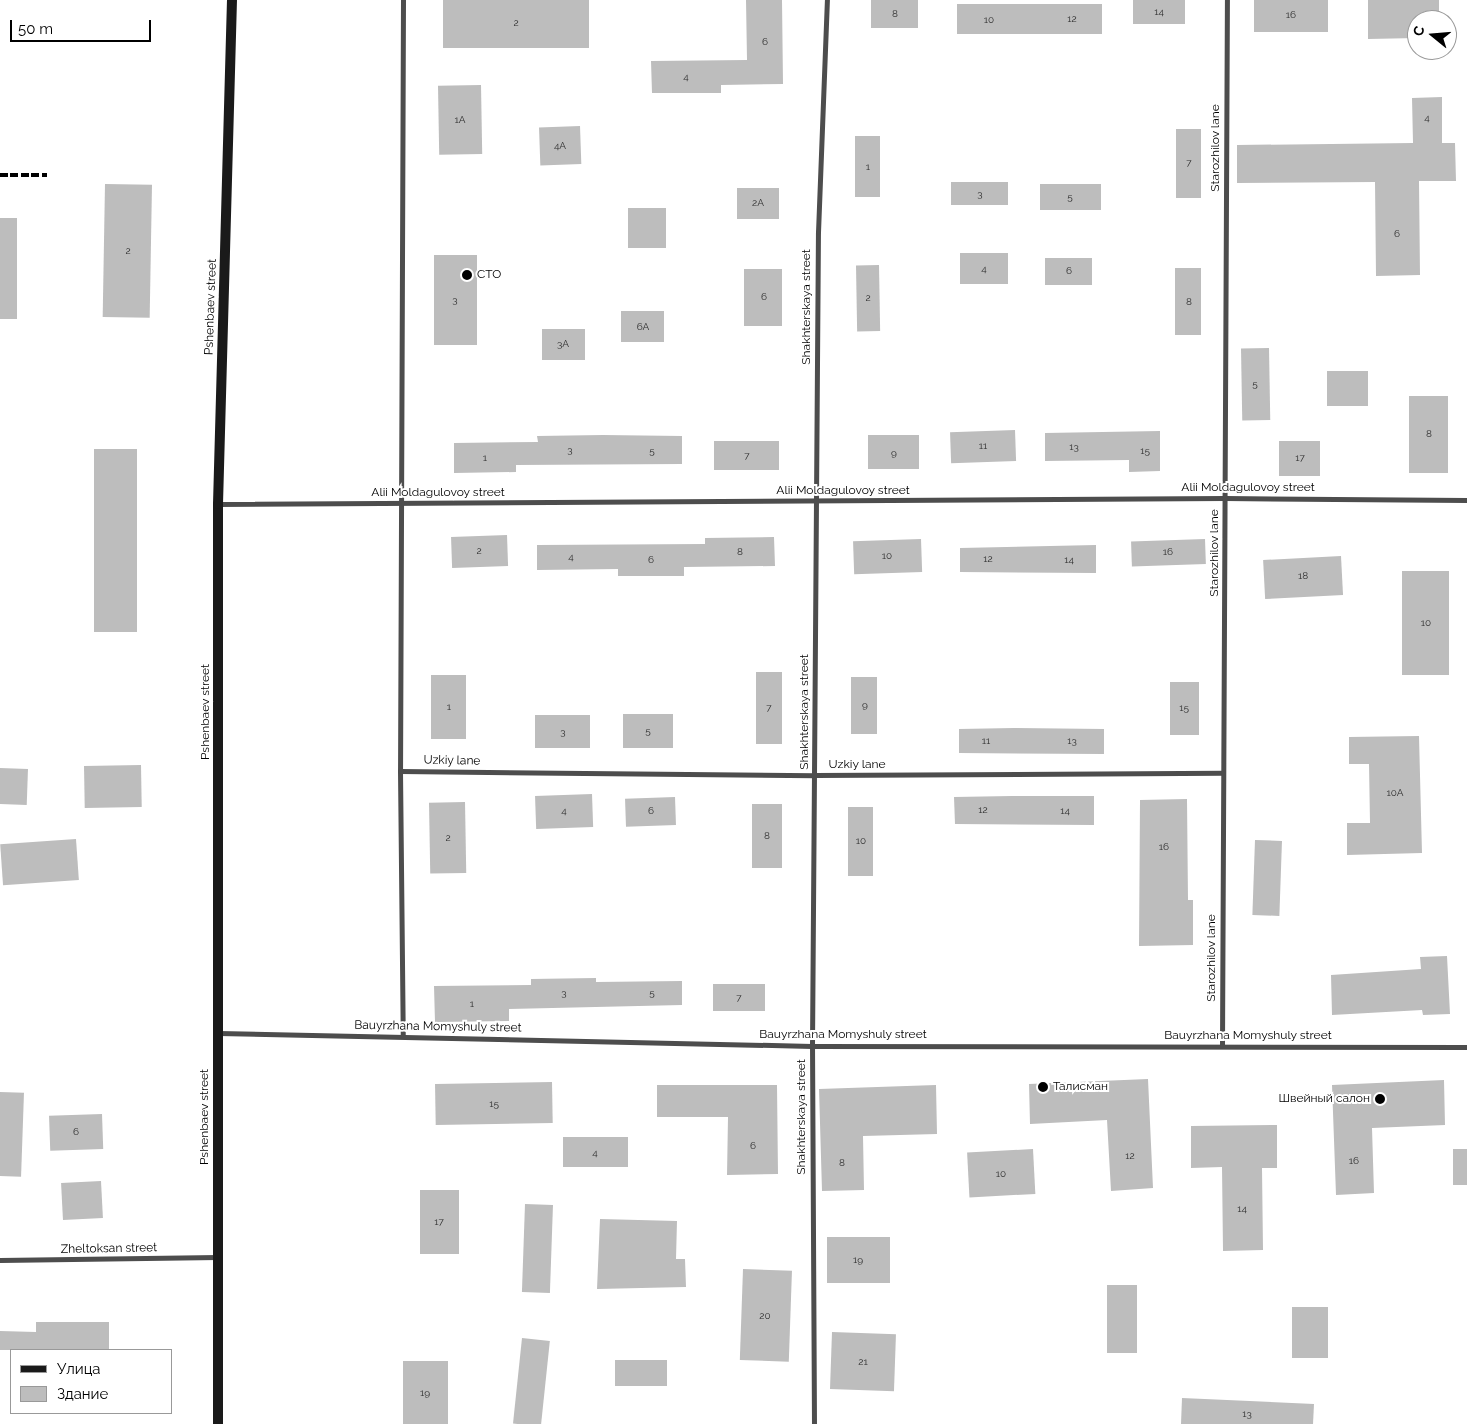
<!DOCTYPE html>
<html>
<head>
<meta charset="utf-8">
<style>
  body { margin:0 }
  #map { position:relative; width:1467px; height:1424px; overflow:hidden; background:#fff; font-family:Raleway,sans-serif }
  div>[style] { position:absolute }
  .building>* { inset:0; background:#bdbdbd; transform-origin:0 0 }
  .street>* { height:5px; margin:-2.5px; padding:0 2.5px; transform-origin:2.5px; border-radius:2.5px; background:#4d4d4d }
  .secondary>* { height:10px; margin:-5px; padding:0 5px; transform-origin:5px; border-radius:5px; background:#1a1a1a }
  .rail>* { height:4px; margin-top:-2px; transform-origin:0; background:repeating-linear-gradient(90deg,#000 0 8px,transparent 0 10.5px) }
  .dots>* { width:14px; height:14px; translate:-50% -50%; box-sizing:border-box; border:2px solid #fff; border-radius:50% }
  span { translate:-50% -50%; white-space:nowrap; text-align:center; line-height:1.15; -webkit-text-stroke:4px #fff; paint-order:stroke }
  .number-label { font-size:10px; color:#2f2f2f }
  .number-label span { -webkit-text-stroke-width:0 }
  .street-label { font-size:12px; color:#000 }
  .poi-label { font-size:12px; color:#000 }
  .left { translate:0 -50%; text-align:left }
  .right { translate:-100% -50%; text-align:right }
  .legend { position:absolute; left:10px; top:1349px; width:162px; height:65px; box-sizing:border-box; background:#fff; border:1px solid #999; margin:0; padding:6px 9px; list-style:none; font-size:15px; color:#000 }
  .legend li { display:flex; align-items:center; gap:10px; height:25px }
  .legend b { width:25px; border:1px solid #999 }
  .north { position:absolute; left:1407px; top:10px; width:50px; height:50px; box-sizing:border-box; background:#fff; border:1px solid #999; border-radius:50%; rotate:287deg; font-size:14px; font-weight:700; line-height:20px; text-align:center; color:#000 }
  .north::after { content:''; display:block; margin:auto; width:18px; height:22px; background:#000; clip-path:polygon(50% 0,100% 100%,50% 72%,0 100%) }
  .scale { position:absolute; left:10px; top:20px; width:141px; height:22px; box-sizing:border-box; border:2px solid #000; border-top:0; padding-left:6px; font-size:15px; line-height:18px; white-space:nowrap; color:#000; -webkit-text-stroke:4px #fff; paint-order:stroke }
</style>
</head>
<body>
<div id="map">
  <div class="building">
    <div style="left:443px;top:0;width:146px;height:48px"></div>
    <div style="clip-path:polygon(746px 0,782px 0,783px 84px,721px 85px,721px 93px,652px 93px,651px 61px,747px 60px)"></div>
    <div style="left:871px;top:0;width:47px;height:28px"></div>
    <div style="left:1133px;top:0;width:52px;height:24px"></div>
    <div style="left:1254px;top:0;width:74px;height:32px"></div>
    <div style="clip-path:polygon(1368px 0,1439px 0,1439px 20px,1417px 20px,1417px 38px,1368px 39px)"></div>
    <div style="left:1102px;top:4px;width:30px;height:145px;rotate:90deg"></div>
    <div style="left:481px;top:85px;width:69px;height:43px;rotate:89deg"></div>
    <div style="clip-path:polygon(1442px 97px,1442px 143px,1455px 143px,1456px 181px,1419px 181px,1420px 275px,1376px 276px,1375px 182px,1237px 183px,1237px 145px,1413px 143px,1412px 98px)"></div>
    <div style="left:580px;top:126px;width:38px;height:41px;rotate:88deg"></div>
    <div style="left:1176px;top:129px;width:25px;height:69px"></div>
    <div style="left:855px;top:136px;width:25px;height:61px"></div>
    <div style="left:1008px;top:182px;width:23px;height:57px;rotate:90deg"></div>
    <div style="left:105px;top:184px;width:47px;height:133px;rotate:1deg"></div>
    <div style="left:1101px;top:184px;width:26px;height:61px;rotate:90deg"></div>
    <div style="left:737px;top:188px;width:42px;height:31px"></div>
    <div style="left:628px;top:208px;width:38px;height:40px"></div>
    <div style="left:0;top:218px;width:17px;height:101px"></div>
    <div style="left:1008px;top:253px;width:31px;height:48px;rotate:90deg"></div>
    <div style="left:434px;top:255px;width:43px;height:90px"></div>
    <div style="left:1045px;top:258px;width:47px;height:27px"></div>
    <div style="left:879px;top:265px;width:66px;height:23px;rotate:89deg"></div>
    <div style="left:1175px;top:268px;width:26px;height:67px"></div>
    <div style="left:744px;top:269px;width:38px;height:57px"></div>
    <div style="left:664px;top:311px;width:31px;height:43px;rotate:90deg"></div>
    <div style="left:542px;top:329px;width:43px;height:31px"></div>
    <div style="left:1269px;top:348px;width:72px;height:28px;rotate:89deg"></div>
    <div style="left:1327px;top:371px;width:41px;height:35px"></div>
    <div style="left:1409px;top:396px;width:39px;height:77px"></div>
    <div style="left:1015px;top:430px;width:31px;height:65px;rotate:88deg"></div>
    <div style="clip-path:polygon(1160px 431px,1160px 471px,1129px 472px,1129px 460px,1045px 461px,1045px 433px)"></div>
    <div style="clip-path:polygon(603px 435px,682px 436px,682px 464px,516px 465px,516px 472px,454px 473px,454px 443px,538px 442px,537px 436px)"></div>
    <div style="left:919px;top:435px;width:34px;height:51px;rotate:90deg"></div>
    <div style="left:779px;top:441px;width:29px;height:65px;rotate:90deg"></div>
    <div style="left:1279px;top:441px;width:41px;height:35px"></div>
    <div style="left:94px;top:449px;width:43px;height:183px"></div>
    <div style="left:507px;top:535px;width:31px;height:56px;rotate:88deg"></div>
    <div style="clip-path:polygon(774px 537px,775px 566px,684px 567px,684px 576px,618px 576px,618px 569px,537px 570px,537px 545px,705px 544px,705px 538px)"></div>
    <div style="left:921px;top:539px;width:33px;height:68px;rotate:88deg"></div>
    <div style="left:1205px;top:539px;width:25px;height:74px;rotate:88deg"></div>
    <div style="clip-path:polygon(1096px 545px,1096px 573px,960px 572px,960px 548px)"></div>
    <div style="left:1341px;top:556px;width:39px;height:78px;rotate:87deg"></div>
    <div style="left:1402px;top:571px;width:47px;height:104px"></div>
    <div style="left:756px;top:672px;width:26px;height:72px"></div>
    <div style="left:466px;top:675px;width:64px;height:35px;rotate:90deg"></div>
    <div style="left:851px;top:677px;width:26px;height:57px"></div>
    <div style="left:1170px;top:682px;width:29px;height:53px"></div>
    <div style="left:673px;top:714px;width:34px;height:50px;rotate:90deg"></div>
    <div style="left:590px;top:715px;width:33px;height:55px;rotate:90deg"></div>
    <div style="clip-path:polygon(1014px 728px,1104px 729px,1104px 754px,959px 753px,959px 729px)"></div>
    <div style="clip-path:polygon(1419px 736px,1422px 853px,1347px 855px,1347px 823px,1370px 823px,1369px 764px,1349px 764px,1349px 737px)"></div>
    <div style="left:141px;top:765px;width:42px;height:57px;rotate:89deg"></div>
    <div style="left:0;top:768px;width:28px;height:36px;rotate:2deg"></div>
    <div style="left:592px;top:794px;width:33px;height:57px;rotate:88deg"></div>
    <div style="clip-path:polygon(1012px 796px,1094px 796px,1094px 825px,955px 824px,954px 797px)"></div>
    <div style="left:675px;top:797px;width:28px;height:50px;rotate:88deg"></div>
    <div style="clip-path:polygon(1187px 799px,1188px 900px,1193px 900px,1193px 945px,1139px 946px,1140px 800px)"></div>
    <div style="left:465px;top:802px;width:71px;height:36px;rotate:89deg"></div>
    <div style="left:752px;top:804px;width:30px;height:64px"></div>
    <div style="left:848px;top:807px;width:25px;height:69px"></div>
    <div style="left:76px;top:839px;width:41px;height:76px;rotate:86deg"></div>
    <div style="left:1255px;top:840px;width:27px;height:75px;rotate:2deg"></div>
    <div style="clip-path:polygon(1447px 956px,1450px 1014px,1423px 1015px,1422px 1010px,1332px 1015px,1331px 975px,1421px 969px,1420px 957px)"></div>
    <div style="clip-path:polygon(596px 978px,596px 982px,682px 981px,682px 1005px,509px 1009px,509px 1021px,435px 1022px,434px 986px,531px 985px,531px 979px)"></div>
    <div style="left:765px;top:984px;width:27px;height:52px;rotate:90deg"></div>
    <div style="clip-path:polygon(1148px 1079px,1153px 1188px,1111px 1191px,1107px 1120px,1030px 1124px,1029px 1084px)"></div>
    <div style="clip-path:polygon(1444px 1080px,1445px 1125px,1372px 1128px,1374px 1193px,1336px 1195px,1332px 1085px)"></div>
    <div style="left:552px;top:1082px;width:41px;height:117px;rotate:89deg"></div>
    <div style="clip-path:polygon(657px 1085px,777px 1085px,778px 1174px,727px 1175px,728px 1117px,657px 1117px)"></div>
    <div style="clip-path:polygon(936px 1085px,937px 1134px,863px 1136px,864px 1190px,822px 1191px,819px 1089px)"></div>
    <div style="left:0;top:1092px;width:24px;height:84px;rotate:2deg"></div>
    <div style="left:102px;top:1114px;width:35px;height:53px;rotate:88deg"></div>
    <div style="clip-path:polygon(1277px 1125px,1277px 1168px,1262px 1168px,1263px 1250px,1223px 1251px,1222px 1167px,1191px 1168px,1191px 1126px)"></div>
    <div style="left:628px;top:1137px;width:30px;height:65px;rotate:90deg"></div>
    <div style="left:1033px;top:1149px;width:45px;height:66px;rotate:87deg"></div>
    <div style="left:1453px;top:1149px;width:14px;height:36px"></div>
    <div style="left:101px;top:1181px;width:37px;height:40px;rotate:87deg"></div>
    <div style="left:420px;top:1190px;width:39px;height:64px"></div>
    <div style="left:525px;top:1204px;width:28px;height:88px;rotate:2deg"></div>
    <div style="clip-path:polygon(600px 1219px,677px 1221px,676px 1259px,685px 1259px,686px 1287px,597px 1289px)"></div>
    <div style="left:827px;top:1237px;width:63px;height:46px"></div>
    <div style="left:743px;top:1269px;width:49px;height:91px;rotate:2deg"></div>
    <div style="left:1107px;top:1285px;width:30px;height:68px"></div>
    <div style="left:1292px;top:1307px;width:36px;height:51px"></div>
    <div style="clip-path:polygon(36px 1322px,109px 1322px,109px 1350px,0 1350px,0 1331px,36px 1332px)"></div>
    <div style="left:832px;top:1332px;width:64px;height:57px;rotate:2deg"></div>
    <div style="left:522px;top:1338px;width:28px;height:86px;rotate:6deg"></div>
    <div style="left:615px;top:1360px;width:52px;height:26px"></div>
    <div style="left:403px;top:1361px;width:45px;height:63px"></div>
    <div style="clip-path:polygon(1182px 1398px,1314px 1404px,1313px 1424px,1181px 1424px)"></div>
  </div>
  <div class="street">
    <div style="left:403px;top:0;width:771px;rotate:90.22deg"></div>
    <div style="left:400px;top:771px;width:265px;rotate:89.4deg"></div>
    <div style="left:218px;top:504px;width:1007px;rotate:-0.34deg"></div>
    <div style="left:1225px;top:498px;width:242px;rotate:0.5deg"></div>
    <div style="left:400px;top:771px;width:415px;rotate:0.6deg"></div>
    <div style="left:815px;top:775px;width:408px;rotate:-0.3deg"></div>
    <div style="left:218px;top:1033px;width:594px;rotate:1.25deg"></div>
    <div style="left:812px;top:1046px;width:655px;rotate:0.09deg"></div>
    <div style="left:1222px;top:1046px;width:1046px;rotate:-89.73deg"></div>
    <div style="left:0;top:1260px;width:218px;rotate:-0.8deg"></div>
    <div style="left:814px;top:1424px;width:378px;rotate:-90.3deg"></div>
    <div style="left:812px;top:1046px;width:814px;rotate:-89.58deg"></div>
    <div style="left:818px;top:232px;width:232px;rotate:-87.8deg"></div>
  </div>
  <div class="secondary">
    <div style="left:218px;top:1424px;width:920px;rotate:-90deg"></div>
    <div style="left:218px;top:504px;width:504px;rotate:-88.41deg"></div>
  </div>
  <div class="rail">
    <div style="left:0;top:175px;width:47px"></div>
  </div>
  <div class="dots">
    <div style="left:467px;top:275px;background:#000"></div>
    <div style="left:1043px;top:1087px;background:#000"></div>
    <div style="left:1380px;top:1099px;background:#000"></div>
  </div>
  <div class="number-label">
    <span style="left:1159px;top:12px">14</span>
    <span style="left:895px;top:14px">8</span>
    <span style="left:1291px;top:15px">16</span>
    <span style="left:1072px;top:19px">12</span>
    <span style="left:989px;top:20px">10</span>
    <span style="left:516px;top:23px">2</span>
    <span style="left:765px;top:42px">6</span>
    <span style="left:686px;top:77px">4</span>
    <span style="left:1427px;top:118px">4</span>
    <span style="left:460px;top:120px">1А</span>
    <span style="left:560px;top:146px">4А</span>
    <span style="left:1189px;top:163px">7</span>
    <span style="left:868px;top:167px">1</span>
    <span style="left:980px;top:194px">3</span>
    <span style="left:1070px;top:197px">5</span>
    <span style="left:758px;top:203px">2А</span>
    <span style="left:1397px;top:234px">6</span>
    <span style="left:128px;top:251px">2</span>
    <span style="left:984px;top:269px">4</span>
    <span style="left:1069px;top:271px">6</span>
    <span style="left:764px;top:297px">6</span>
    <span style="left:868px;top:298px">2</span>
    <span style="left:455px;top:300px">3</span>
    <span style="left:1189px;top:302px">8</span>
    <span style="left:643px;top:327px">6А</span>
    <span style="left:563px;top:344px">3А</span>
    <span style="left:1255px;top:384px">5</span>
    <span style="left:1429px;top:434px">8</span>
    <span style="left:983px;top:446px">11</span>
    <span style="left:1074px;top:447px">13</span>
    <span style="left:570px;top:450px">3</span>
    <span style="left:652px;top:451px">5</span>
    <span style="left:1145px;top:451px">15</span>
    <span style="left:894px;top:453px">9</span>
    <span style="left:747px;top:456px">7</span>
    <span style="left:485px;top:458px">1</span>
    <span style="left:1300px;top:458px">17</span>
    <span style="left:479px;top:551px">2</span>
    <span style="left:740px;top:552px">8</span>
    <span style="left:1168px;top:552px">16</span>
    <span style="left:887px;top:556px">10</span>
    <span style="left:571px;top:557px">4</span>
    <span style="left:988px;top:559px">12</span>
    <span style="left:651px;top:560px">6</span>
    <span style="left:1069px;top:560px">14</span>
    <span style="left:1303px;top:576px">18</span>
    <span style="left:1426px;top:623px">10</span>
    <span style="left:865px;top:705px">9</span>
    <span style="left:449px;top:707px">1</span>
    <span style="left:769px;top:708px">7</span>
    <span style="left:1184px;top:708px">15</span>
    <span style="left:648px;top:731px">5</span>
    <span style="left:563px;top:732px">3</span>
    <span style="left:986px;top:741px">11</span>
    <span style="left:1072px;top:741px">13</span>
    <span style="left:1395px;top:793px">10А</span>
    <span style="left:983px;top:810px">12</span>
    <span style="left:564px;top:811px">4</span>
    <span style="left:651px;top:811px">6</span>
    <span style="left:1065px;top:811px">14</span>
    <span style="left:767px;top:836px">8</span>
    <span style="left:448px;top:838px">2</span>
    <span style="left:861px;top:841px">10</span>
    <span style="left:1164px;top:847px">16</span>
    <span style="left:564px;top:993px">3</span>
    <span style="left:652px;top:993px">5</span>
    <span style="left:739px;top:998px">7</span>
    <span style="left:472px;top:1004px">1</span>
    <span style="left:494px;top:1104px">15</span>
    <span style="left:76px;top:1132px">6</span>
    <span style="left:753px;top:1146px">6</span>
    <span style="left:595px;top:1153px">4</span>
    <span style="left:1130px;top:1156px">12</span>
    <span style="left:1354px;top:1161px">16</span>
    <span style="left:842px;top:1163px">8</span>
    <span style="left:1001px;top:1174px">10</span>
    <span style="left:1242px;top:1209px">14</span>
    <span style="left:439px;top:1222px">17</span>
    <span style="left:858px;top:1260px">19</span>
    <span style="left:765px;top:1316px">20</span>
    <span style="left:863px;top:1362px">21</span>
    <span style="left:425px;top:1393px">19</span>
    <span style="left:1247px;top:1414px">13</span>
  </div>
  <div class="street-label">
    <span style="left:1216px;top:148px;rotate:-90deg">Starozhilov lane</span>
    <span style="left:211px;top:307px;rotate:-88deg">Pshenbaev street</span>
    <span style="left:807px;top:307px;rotate:-90deg">Shakhterskaya street</span>
    <span style="left:1248px;top:488px">Alii Moldagulovoy street</span>
    <span style="left:843px;top:491px">Alii Moldagulovoy street</span>
    <span style="left:438px;top:493px">Alii Moldagulovoy street</span>
    <span style="left:1215px;top:553px;rotate:-90deg">Starozhilov lane</span>
    <span style="left:206px;top:712px;rotate:-90deg">Pshenbaev street</span>
    <span style="left:805px;top:712px;rotate:-90deg">Shakhterskaya street</span>
    <span style="left:452px;top:761px;rotate:1deg">Uzkiy lane</span>
    <span style="left:857px;top:765px">Uzkiy lane</span>
    <span style="left:1212px;top:958px;rotate:-90deg">Starozhilov lane</span>
    <span style="left:438px;top:1027px;rotate:1deg">Bauyrzhana Momyshuly street</span>
    <span style="left:843px;top:1035px">Bauyrzhana Momyshuly street</span>
    <span style="left:1248px;top:1036px">Bauyrzhana Momyshuly street</span>
    <span style="left:205px;top:1117px;rotate:-90deg">Pshenbaev street</span>
    <span style="left:802px;top:1117px;rotate:-90deg">Shakhterskaya street</span>
    <span style="left:109px;top:1249px;rotate:-1deg">Zheltoksan street</span>
  </div>
  <div class="poi-label">
    <span class="left" style="left:477px;top:275px">СТО</span>
    <span class="left" style="left:1053px;top:1087px">Талисман</span>
    <span class="right" style="left:1370px;top:1099px">Швейный салон</span>
  </div>
  <ul class="legend">
  <li><b style="height:6px;background:#1a1a1a"></b>Улица</li>
  <li><b style="height:14px;background:#bdbdbd"></b>Здание</li>
  </ul>
  <div class="north">С</div>
  <div class="scale">50 m</div>
</div>
</body>
</html>
